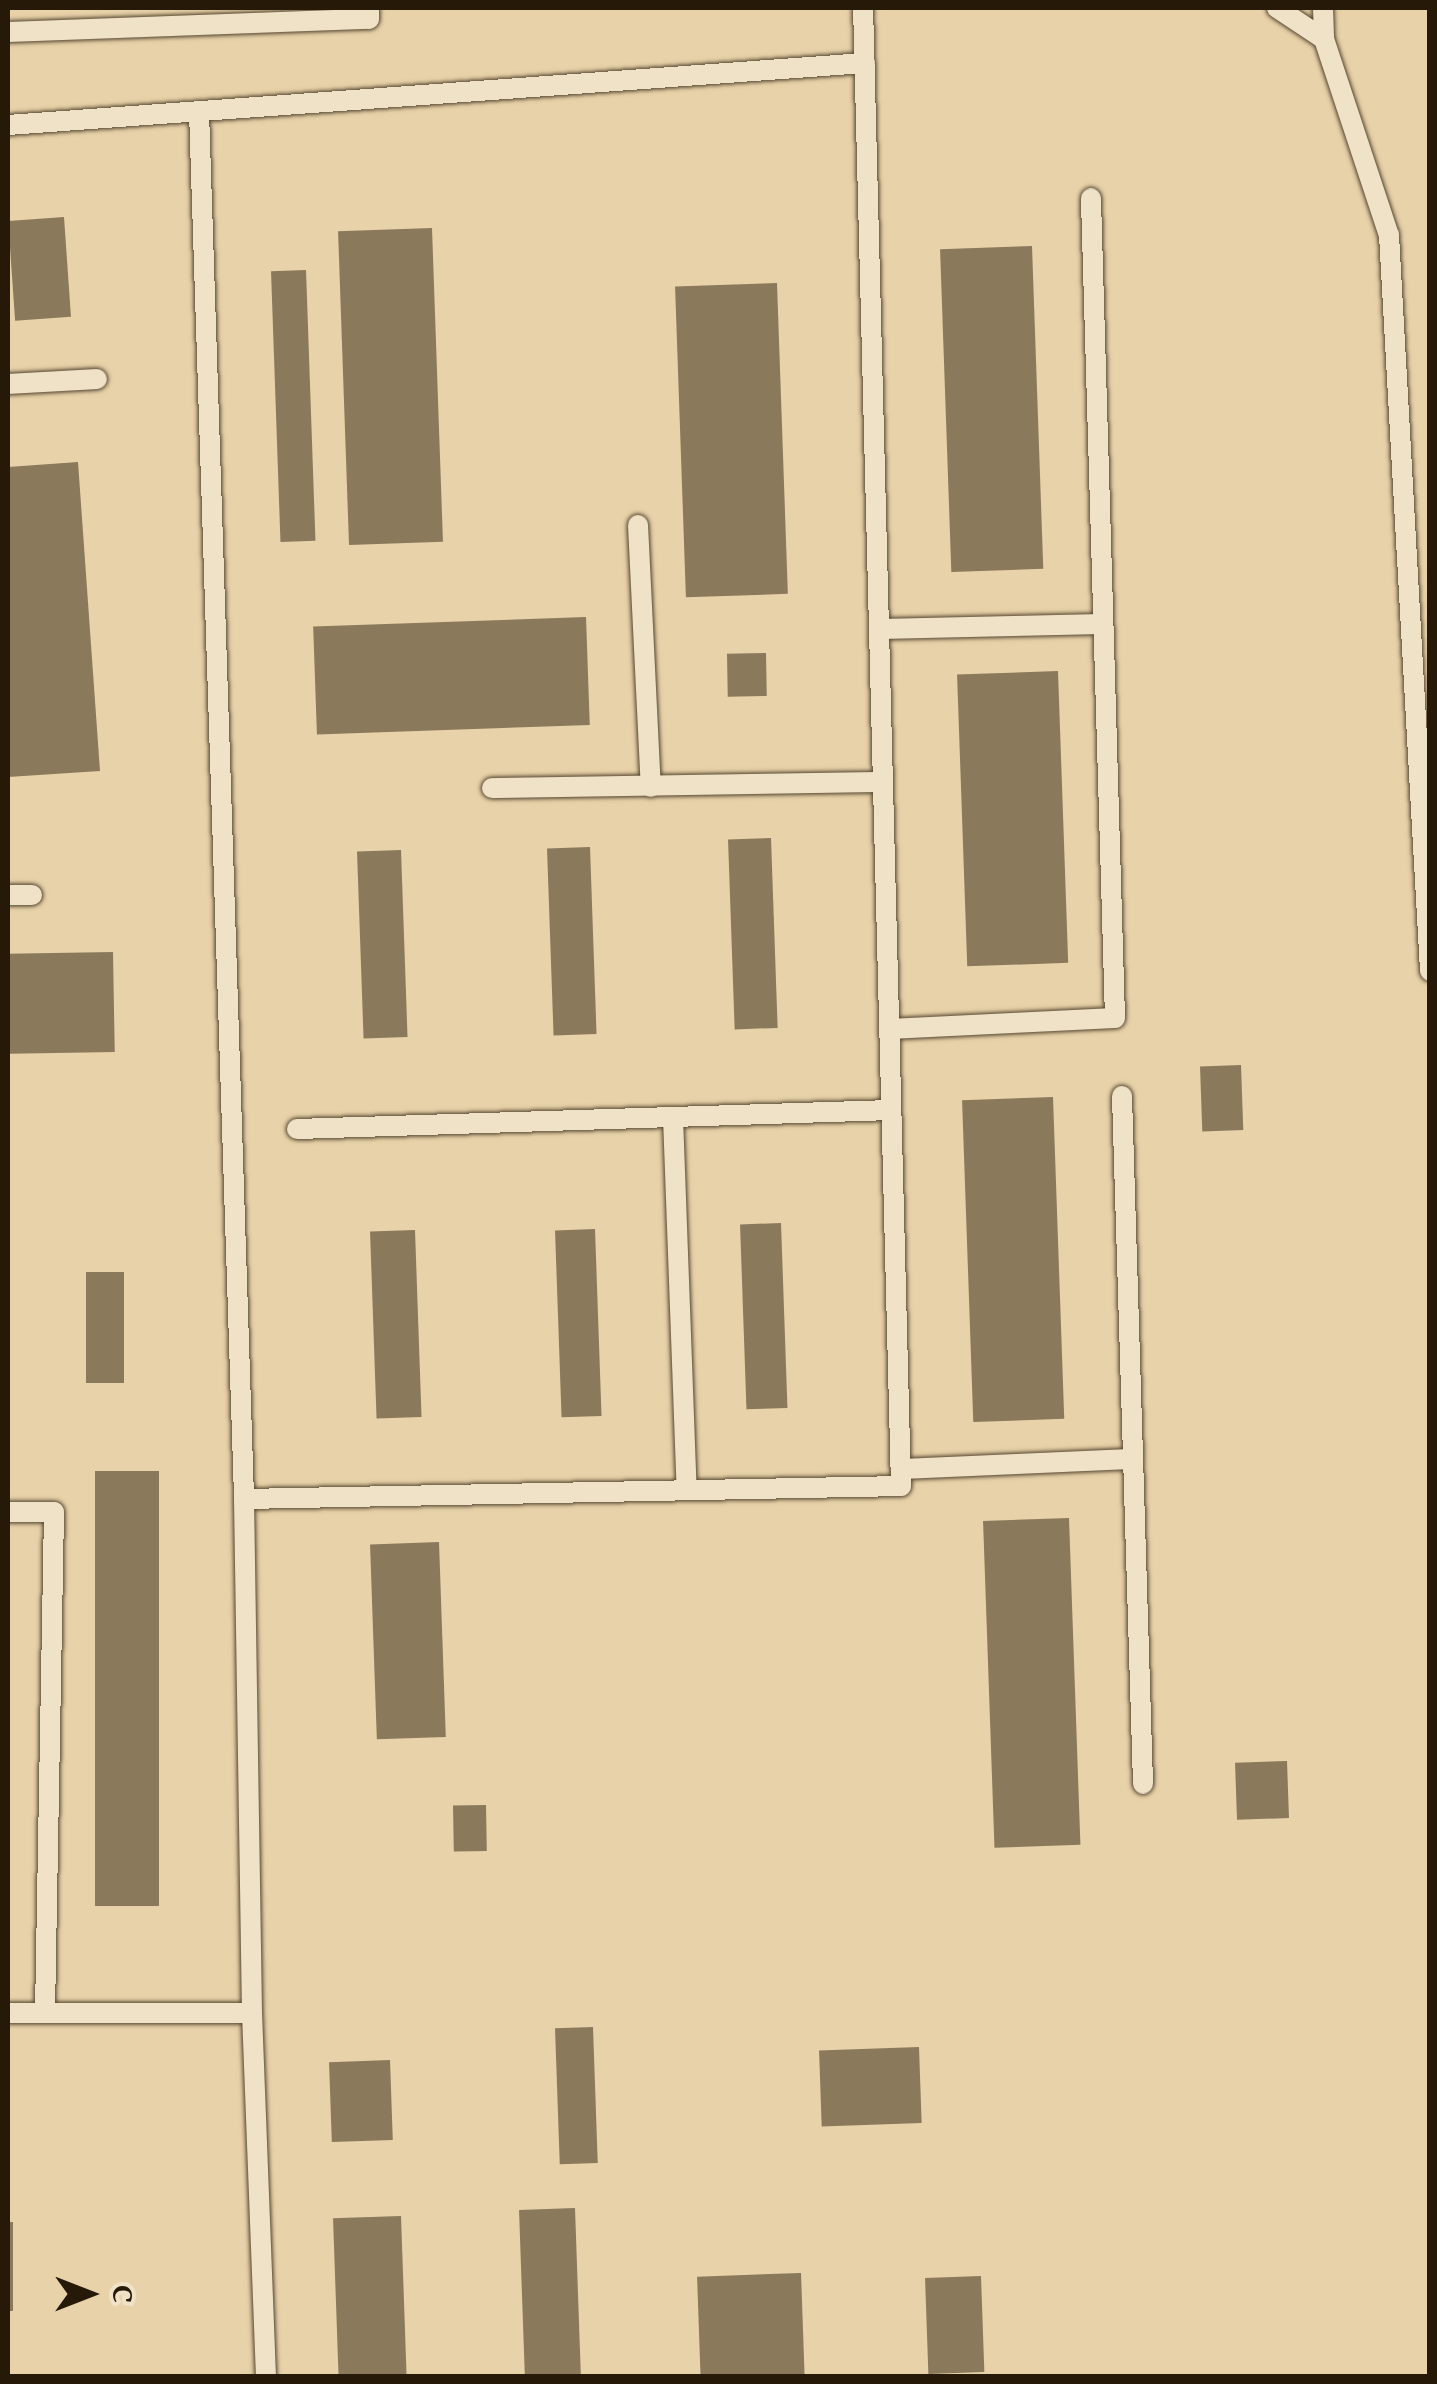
<!DOCTYPE html>
<html>
<head>
<meta charset="utf-8">
<style>
  body { margin:0 }
  #map { position:relative; width:1437px; height:2384px; overflow:hidden; background:#e8d2a9; font-family:Vollkorn,serif }
  div>[style] { position:absolute }
  .building>* { inset:0; background:#8b795b; transform-origin:0 0 }
  .roads { filter:drop-shadow(0 0 2px #564730) drop-shadow(0 0 2px #564730) }
  .service>* { height:20px; margin:-10px; padding:0 10px; transform-origin:10px; border-radius:10px; background:#f0e2c7 }
  span { translate:-50% -50%; white-space:nowrap; text-align:center; line-height:1.15; -webkit-text-stroke:8px #f0e2c7; paint-order:stroke }
  .frame { position:absolute; inset:0; border:10px solid #261907; pointer-events:none }
  .north { position:absolute; left:40px; top:2244px; width:100px; height:100px; -webkit-text-stroke:8px #f0e2c7; paint-order:stroke; rotate:90deg; font-size:28px; font-weight:700; line-height:40px; text-align:center; color:#261907 }
  .north::after { content:''; display:block; margin:auto; width:35px; height:45px; background:#261907; clip-path:polygon(50% 0,100% 100%,50% 72%,0 100%) }
</style>
</head>
<body>
<div id="map">
  <div class="building">
    <div style="left:64px;top:217px;width:100px;height:56px;rotate:86deg"></div>
    <div style="left:432px;top:228px;width:314px;height:94px;rotate:88deg"></div>
    <div style="left:1032px;top:246px;width:323px;height:92px;rotate:88deg"></div>
    <div style="left:306px;top:270px;width:271px;height:35px;rotate:88deg"></div>
    <div style="left:777px;top:283px;width:311px;height:102px;rotate:88deg"></div>
    <div style="clip-path:polygon(78px 462px,100px 771px,8px 777px,8px 467px)"></div>
    <div style="left:586px;top:617px;width:108px;height:273px;rotate:88deg"></div>
    <div style="left:766px;top:653px;width:43px;height:39px;rotate:89deg"></div>
    <div style="left:1058px;top:671px;width:292px;height:101px;rotate:88deg"></div>
    <div style="left:771px;top:838px;width:190px;height:43px;rotate:88deg"></div>
    <div style="left:590px;top:847px;width:187px;height:43px;rotate:88deg"></div>
    <div style="left:401px;top:850px;width:187px;height:44px;rotate:88deg"></div>
    <div style="left:113px;top:952px;width:100px;height:105px;rotate:89deg"></div>
    <div style="left:1241px;top:1065px;width:65px;height:41px;rotate:88deg"></div>
    <div style="left:1053px;top:1097px;width:322px;height:91px;rotate:88deg"></div>
    <div style="left:781px;top:1223px;width:185px;height:41px;rotate:88deg"></div>
    <div style="left:595px;top:1229px;width:187px;height:40px;rotate:88deg"></div>
    <div style="left:415px;top:1230px;width:187px;height:45px;rotate:88deg"></div>
    <div style="left:86px;top:1272px;width:38px;height:111px"></div>
    <div style="left:95px;top:1471px;width:64px;height:435px"></div>
    <div style="left:1069px;top:1518px;width:327px;height:86px;rotate:88deg"></div>
    <div style="left:439px;top:1542px;width:195px;height:69px;rotate:88deg"></div>
    <div style="left:1287px;top:1761px;width:57px;height:52px;rotate:88deg"></div>
    <div style="left:486px;top:1805px;width:46px;height:33px;rotate:89deg"></div>
    <div style="left:593px;top:2027px;width:136px;height:38px;rotate:88deg"></div>
    <div style="left:919px;top:2047px;width:76px;height:100px;rotate:88deg"></div>
    <div style="left:390px;top:2060px;width:80px;height:61px;rotate:88deg"></div>
    <div style="left:575px;top:2208px;width:168px;height:56px;rotate:88deg"></div>
    <div style="left:401px;top:2216px;width:160px;height:68px;rotate:88deg"></div>
    <div style="left:8px;top:2222px;width:5px;height:89px"></div>
    <div style="left:801px;top:2273px;width:103px;height:104px;rotate:88deg"></div>
    <div style="left:981px;top:2276px;width:96px;height:56px;rotate:88deg"></div>
  </div>
  <div class="roads">
    <div class="service">
      <div style="left:1277px;top:8px;width:56px;rotate:33.4deg"></div>
      <div style="left:1323px;top:8px;width:31px;rotate:88deg"></div>
      <div style="left:1324px;top:39px;width:206px;rotate:71.7deg"></div>
      <div style="left:1389px;top:235px;width:737px;rotate:86.81deg"></div>
      <div style="left:8px;top:32px;width:361px;rotate:-2.1deg"></div>
      <div style="left:369px;top:19px;width:11px;rotate:-90deg"></div>
      <div style="left:199px;top:111px;width:1389px;rotate:88.14deg"></div>
      <div style="left:8px;top:125px;width:859px;rotate:-4.14deg"></div>
      <div style="left:8px;top:384px;width:89px;rotate:-3.2deg"></div>
      <div style="left:638px;top:525px;width:262px;rotate:87.2deg"></div>
      <div style="left:879px;top:629px;width:224px;rotate:-1.3deg"></div>
      <div style="left:492px;top:788px;width:391px;rotate:-0.9deg"></div>
      <div style="left:8px;top:895px;width:24px"></div>
      <div style="left:889px;top:1029px;width:226px;rotate:-2.8deg"></div>
      <div style="left:1115px;top:1018px;width:820px;rotate:-91.68deg"></div>
      <div style="left:1122px;top:1096px;width:688px;rotate:88.25deg"></div>
      <div style="left:673px;top:1117px;width:373px;rotate:87.9deg"></div>
      <div style="left:297px;top:1129px;width:594px;rotate:-1.83deg"></div>
      <div style="left:901px;top:1469px;width:231px;rotate:-2.5deg"></div>
      <div style="left:8px;top:1512px;width:46px"></div>
      <div style="left:54px;top:1512px;width:501px;rotate:91.03deg"></div>
      <div style="left:8px;top:2013px;width:244px"></div>
      <div style="left:252px;top:2013px;width:514px;rotate:-90.89deg"></div>
      <div style="left:244px;top:1499px;width:657px;rotate:-1.13deg"></div>
      <div style="left:901px;top:1486px;width:1478px;rotate:-91.47deg"></div>
      <div style="left:252px;top:2013px;width:363px;rotate:87.8deg"></div>
    </div>
  </div>
  <div class="frame"></div>
  <div class="north">С</div>
</div>
</body>
</html>
